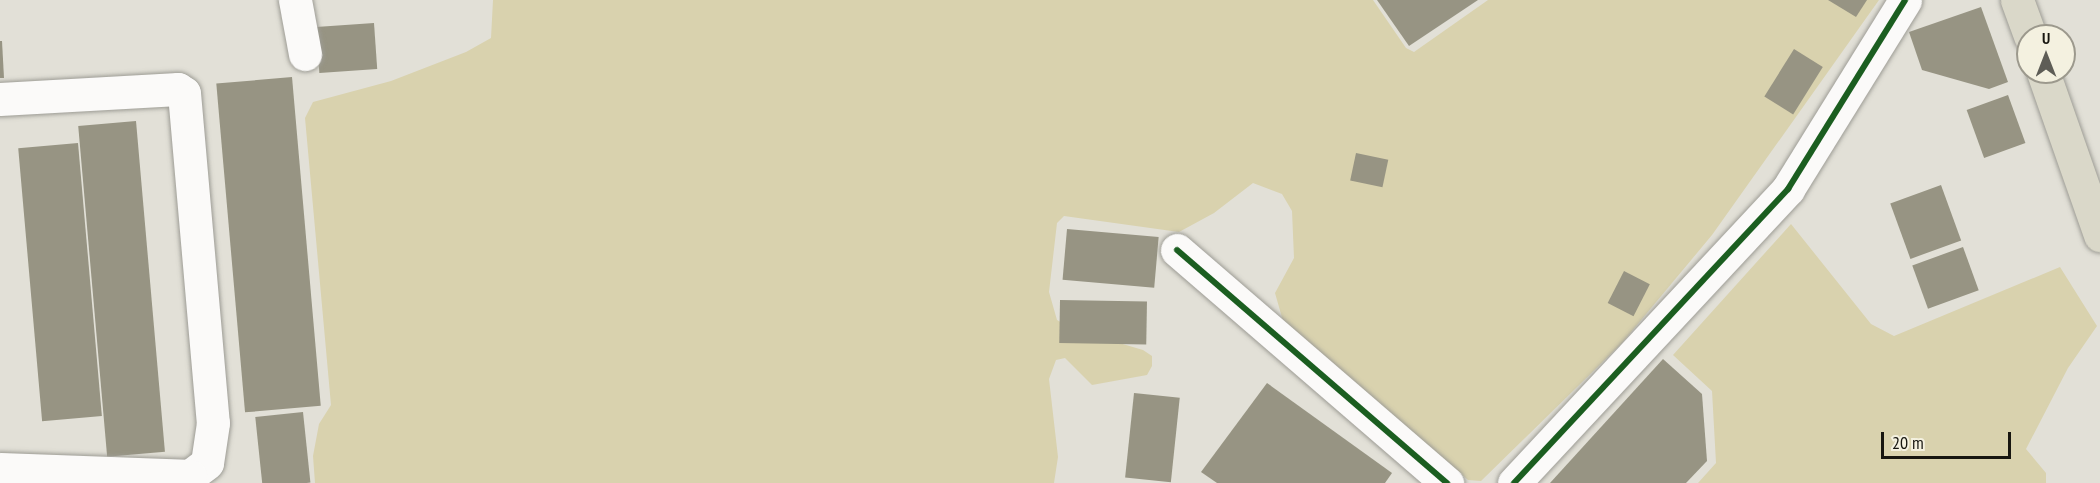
<!DOCTYPE html>
<html>
<head>
<meta charset="utf-8">
<style>
  body { margin:0 }
  #map { position:relative; width:2100px; height:483px; overflow:hidden; background:#e2e0d7; font-family:"PT Sans Narrow",sans-serif }
  div>[style] { position:absolute }
  .green>* { inset:0; background:#d9d2ae }
  .building>* { inset:0; background:#979483; transform-origin:0 0 }
  .roads { filter:drop-shadow(0 0 2px #9d9c95) drop-shadow(0 0 2px #9d9c95) }
  .minor>* { height:33px; margin:-16.5px; padding:0 16.5px; transform-origin:16.5px; border-radius:16.5px; background:#fbfaf9 }
  .highway>* { height:33px; margin:-16.5px; padding:0 16.5px; transform-origin:16.5px; border-radius:16.5px; background:#dad8c9 }
  .cycleway>* { height:6px; margin:-3px; padding:0 3px; transform-origin:3px; border-radius:3px; background:#1b5e20 }
  span { translate:-50% -50%; white-space:nowrap; text-align:center; line-height:1.15; -webkit-text-stroke:6px #f4f1e0; paint-order:stroke }
  .north { position:absolute; left:2016px; top:24px; width:60px; height:60px; box-sizing:border-box; background:#f4f1e0; border:2px solid #9c998d; border-radius:50%; rotate:0deg; font-size:16px; font-weight:700; line-height:24px; text-align:center; color:#171610 }
  .north::after { content:''; display:block; margin:auto; width:21px; height:27px; background:#5e5d56; clip-path:polygon(50% 0,100% 100%,50% 72%,0 100%) }
  .scale { position:absolute; left:1881px; top:432px; width:130px; height:27px; box-sizing:border-box; border:3px solid #171610; border-top:0; padding-left:8px; font-size:18px; line-height:21px; white-space:nowrap; color:#171610; -webkit-text-stroke:4px #f4f1e0; paint-order:stroke }
</style>
</head>
<body>
<div id="map">
  <div class="green">
    <div style="clip-path:polygon(493px 0,1373px 0,1406px 48px,1414px 52px,1488px 0,1879px 0,1712px 235px,1622px 343px,1481px 481px,1468px 480px,1283px 321px,1275px 293px,1294px 258px,1292px 211px,1282px 194px,1253px 183px,1214px 213px,1179px 232px,1064px 216px,1057px 223px,1049px 292px,1057px 320px,1075px 330px,1143px 350px,1152px 356px,1152px 366px,1147px 375px,1092px 385px,1065px 358px,1056px 360px,1049px 379px,1058px 457px,1054px 483px,315px 483px,313px 456px,319px 424px,331px 405px,305px 118px,313px 102px,391px 81px,466px 52px,491px 38px)"></div>
    <div style="clip-path:polygon(1791px 224px,1871px 324px,1894px 336px,2060px 267px,2097px 326px,2068px 368px,2026px 449px,2046px 473px,2046px 483px,1698px 483px,1716px 463px,1712px 391px,1673px 355px)"></div>
  </div>
  <div class="building">
    <div style="clip-path:polygon(1377px 0,1478px 0,1409px 46px)"></div>
    <div style="clip-path:polygon(1828px 0,1867px 0,1856px 17px)"></div>
    <div style="clip-path:polygon(1981px 7px,2008px 82px,1989px 89px,1922px 70px,1909px 32px)"></div>
    <div style="left:374px;top:23px;width:46px;height:58px;rotate:86deg"></div>
    <div style="clip-path:polygon(0 41px,2px 41px,4px 78px,0 78px)"></div>
    <div style="left:1794px;top:49px;width:34px;height:56px;rotate:32deg"></div>
    <div style="left:292px;top:77px;width:330px;height:76px;rotate:85deg"></div>
    <div style="left:2008px;top:95px;width:51px;height:44px;rotate:70deg"></div>
    <div style="left:136px;top:121px;width:332px;height:58px;rotate:85deg"></div>
    <div style="left:78px;top:143px;width:274px;height:60px;rotate:85deg"></div>
    <div style="left:1356px;top:153px;width:33px;height:28px;rotate:12deg"></div>
    <div style="left:1941px;top:185px;width:59px;height:54px;rotate:70deg"></div>
    <div style="left:1067px;top:229px;width:92px;height:51px;rotate:5deg"></div>
    <div style="left:1963px;top:247px;width:46px;height:54px;rotate:70deg"></div>
    <div style="left:1624px;top:271px;width:29px;height:36px;rotate:27deg"></div>
    <div style="left:1060px;top:300px;width:87px;height:43px;rotate:1deg"></div>
    <div style="clip-path:polygon(1663px 359px,1702px 394px,1707px 461px,1686px 483px,1550px 483px)"></div>
    <div style="clip-path:polygon(1267px 383px,1392px 473px,1385px 483px,1217px 483px,1201px 472px)"></div>
    <div style="left:1134px;top:393px;width:46px;height:85px;rotate:6deg"></div>
    <div style="left:303px;top:412px;width:71px;height:48px;rotate:84deg"></div>
  </div>
  <div class="roads">
    <div class="minor">
      <div style="left:295px;top:0;width:55px;rotate:79.5deg"></div>
      <div style="left:0;top:99px;width:178px;rotate:-3.2deg"></div>
      <div style="left:178px;top:89px;width:7px;rotate:34deg"></div>
      <div style="left:184px;top:93px;width:331px;rotate:85deg"></div>
      <div style="left:213px;top:423px;width:40px;rotate:98.5deg"></div>
      <div style="left:207px;top:463px;width:21px;rotate:143deg"></div>
      <div style="left:190px;top:476px;width:190px;rotate:-177.9deg"></div>
      <div style="left:1177px;top:250px;width:357px;rotate:40.8deg"></div>
      <div style="left:1514px;top:483px;width:402px;rotate:-47deg"></div>
      <div style="left:1788px;top:189px;width:222px;rotate:-58.2deg"></div>
    </div>
    <div class="highway">
      <div style="left:2017px;top:0;width:38px;rotate:70deg"></div>
      <div style="left:2043px;top:72px;width:173px;rotate:70.7deg"></div>
    </div>
  </div>
  <div class="cycleway">
    <div style="left:1177px;top:250px;width:357px;rotate:40.8deg"></div>
    <div style="left:1514px;top:483px;width:402px;rotate:-47deg"></div>
    <div style="left:1788px;top:189px;width:222px;rotate:-58.2deg"></div>
  </div>
  <div class="north">U</div>
  <div class="scale">20 m</div>
</div>
</body>
</html>
